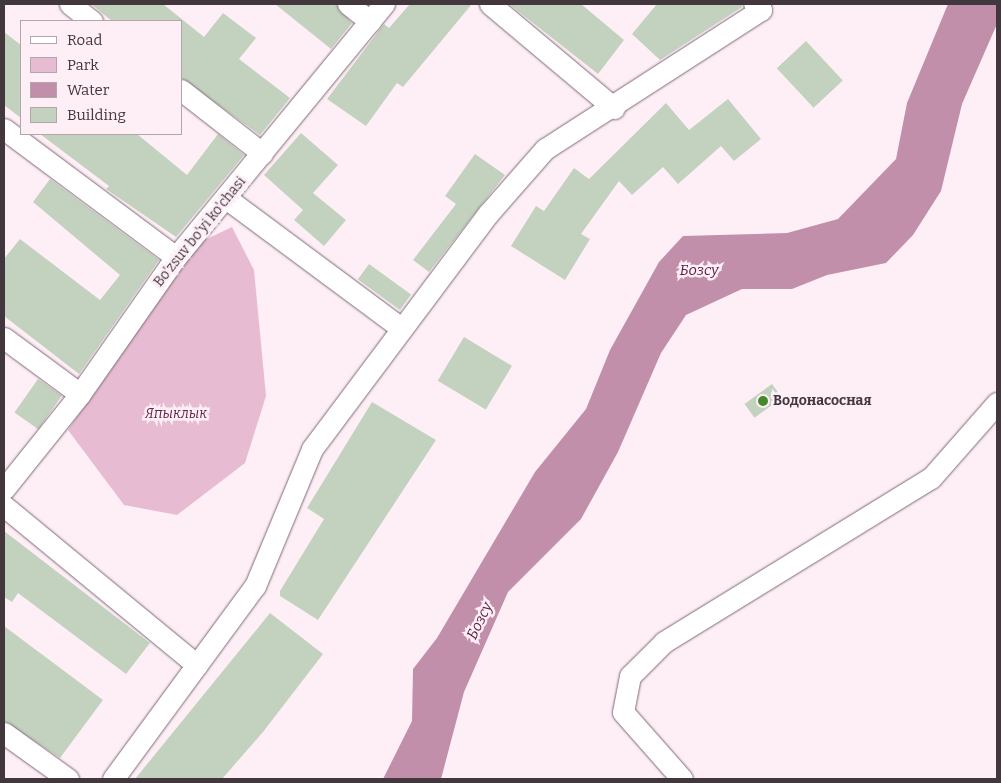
<!DOCTYPE html>
<html>
<head>
<meta charset="utf-8">
<style>
  body { margin:0 }
  #map { position:relative; width:1001px; height:783px; overflow:hidden; background:#feeff7; font-family:Bitter,serif }
  div>[style] { position:absolute }
  .green>* { inset:0; background:#e7bcd3 }
  .water>* { inset:0; background:#c28fab }
  .building>* { inset:0; background:#c3d2bf; transform-origin:0 0 }
  .roads { filter:drop-shadow(0 0 1px #7e6974) drop-shadow(0 0 1px #7e6974) }
  .minor>* { height:21px; margin:-10.5px; padding:0 10.5px; transform-origin:10.5px; border-radius:10.5px; background:#fff }
  .dots>* { width:14px; height:14px; translate:-50% -50%; box-sizing:border-box; border:2px solid #feeff7; border-radius:50% }
  span { translate:-50% -50%; white-space:nowrap; text-align:center; line-height:1.15; -webkit-text-stroke:5px #feeff7; paint-order:stroke }
  .street-label { font-size:14px; color:#41373c }
  .poi-label { font-size:14px; color:#41373c; font-weight:700 }
  .left { translate:0 -50%; text-align:left }
  .park-label { font-size:14px; color:#63264c; font-style:italic }
  .water-label { font-size:15px; color:#581b41; font-style:italic }
  .frame { position:absolute; inset:0; border:5px solid #41373c; pointer-events:none }
  .legend { position:absolute; left:20px; top:20px; width:162px; height:115px; box-sizing:border-box; background:#feeff7; border:1px solid #b2a5ac; margin:0; padding:6px 9px; list-style:none; font-size:15px; color:#41373c }
  .legend li { display:flex; align-items:center; gap:10px; height:25px }
  .legend b { width:25px; border:1px solid #b2a5ac }
</style>
</head>
<body>
<div id="map">
  <div class="green">
    <div style="clip-path:polygon(232px 227px,254px 270px,266px 396px,245px 463px,177px 515px,124px 505px,68px 430px,190px 247px)"></div>
  </div>
  <div class="water">
    <div style="clip-path:polygon(948px 4px,997px 4px,997px 24px,962px 104px,941px 191px,913px 235px,886px 263px,827px 275px,792px 289px,742px 289px,686px 315px,661px 353px,618px 452px,581px 519px,508px 592px,464px 692px,441px 779px,383px 779px,412px 721px,413px 669px,437px 638px,535px 472px,586px 409px,610px 350px,659px 262px,683px 236px,787px 233px,838px 219px,896px 159px,907px 103px)"></div>
  </div>
  <div class="building">
    <div style="clip-path:polygon(91px 4px,163px 4px,204px 37px,223px 13px,256px 38px,239px 59px,290px 98px,260px 135px,181px 78px,181px 21px,112px 21px)"></div>
    <div style="clip-path:polygon(275px 4px,336px 4px,352px 23px,331px 49px)"></div>
    <div style="clip-path:polygon(410px 4px,472px 4px,403px 87px,397px 83px,366px 126px,327px 99px,384px 24px,389px 28px)"></div>
    <div style="clip-path:polygon(509px 4px,581px 4px,624px 40px,598px 74px)"></div>
    <div style="clip-path:polygon(657px 4px,742px 4px,742px 7px,660px 60px,632px 34px)"></div>
    <div style="clip-path:polygon(4px 32px,21px 45px,21px 118px,4px 105px)"></div>
    <div style="left:806px;top:41px;width:54px;height:40px;rotate:47deg"></div>
    <div style="clip-path:polygon(728px 99px,761px 139px,734px 161px,721px 146px,678px 184px,663px 167px,632px 195px,619px 181px,581px 234px,590px 239px,565px 280px,511px 246px,536px 206px,544px 211px,574px 168px,589px 179px,666px 103px,689px 130px)"></div>
    <div style="clip-path:polygon(301px 133px,338px 165px,313px 193px,346px 220px,324px 246px,294px 220px,303px 210px,264px 175px)"></div>
    <div style="clip-path:polygon(40px 134px,137px 134px,187px 175px,218px 134px,244px 155px,176px 237px,106px 189px,109px 186px)"></div>
    <div style="clip-path:polygon(475px 154px,505px 175px,429px 272px,413px 260px,456px 204px,445px 196px)"></div>
    <div style="clip-path:polygon(50px 179px,159px 260px,79px 374px,4px 316px,4px 259px,20px 239px,100px 300px,120px 275px,33px 202px)"></div>
    <div style="left:369px;top:264px;width:52px;height:19px;rotate:36deg"></div>
    <div style="left:464px;top:337px;width:56px;height:51px;rotate:31deg"></div>
    <div style="left:38px;top:379px;width:29px;height:41px;rotate:35deg"></div>
    <div style="left:772px;top:384px;width:17px;height:34px;rotate:54deg"></div>
    <div style="clip-path:polygon(372px 402px,436px 440px,318px 620px,280px 596px,280px 591px,324px 519px,307px 508px)"></div>
    <div style="clip-path:polygon(4px 531px,150px 643px,126px 674px,18px 593px,12px 602px,4px 597px)"></div>
    <div style="clip-path:polygon(270px 613px,323px 654px,263px 732px,222px 779px,135px 779px)"></div>
    <div style="clip-path:polygon(4px 626px,103px 700px,60px 758px,4px 721px)"></div>
  </div>
  <div class="roads">
    <div class="minor">
      <div style="left:70px;top:4px;width:28px;rotate:38deg"></div>
      <div style="left:348px;top:4px;width:28px;rotate:38deg"></div>
      <div style="left:490px;top:4px;width:162px;rotate:40deg"></div>
      <div style="left:181px;top:90px;width:103px;rotate:37.9deg"></div>
      <div style="left:4px;top:129px;width:214px;rotate:36.7deg"></div>
      <div style="left:226px;top:198px;width:217px;rotate:36.6deg"></div>
      <div style="left:4px;top:338px;width:94px;rotate:36.4deg"></div>
      <div style="left:4px;top:489px;width:122px;rotate:-51.3deg"></div>
      <div style="left:80px;top:394px;width:167px;rotate:-55deg"></div>
      <div style="left:176px;top:257px;width:328px;rotate:-50.6deg"></div>
      <div style="left:4px;top:506px;width:250px;rotate:39.5deg"></div>
      <div style="left:4px;top:733px;width:79px;rotate:35.7deg"></div>
      <div style="left:113px;top:779px;width:240px;rotate:-53.7deg"></div>
      <div style="left:255px;top:586px;width:148px;rotate:-67.4deg"></div>
      <div style="left:312px;top:449px;width:294px;rotate:-53.2deg"></div>
      <div style="left:488px;top:214px;width:86px;rotate:-48.8deg"></div>
      <div style="left:545px;top:149px;width:257px;rotate:-32.8deg"></div>
      <div style="left:761px;top:10px;width:9px;rotate:-139deg"></div>
      <div style="left:682px;top:779px;width:89px;rotate:-131.4deg"></div>
      <div style="left:623px;top:712px;width:37px;rotate:-79deg"></div>
      <div style="left:630px;top:676px;width:48px;rotate:-45deg"></div>
      <div style="left:664px;top:642px;width:313px;rotate:-31.6deg"></div>
      <div style="left:931px;top:478px;width:100px;rotate:-48.7deg"></div>
    </div>
  </div>
  <div class="dots">
    <div style="left:763px;top:401px;background:#45882b"></div>
  </div>
  <div class="street-label">
    <span style="left:200px;top:232px;rotate:-51deg">Bo'zsuv bo'yi ko'chasi</span>
  </div>
  <div class="poi-label">
    <span class="left" style="left:773px;top:401px">Водонасосная</span>
  </div>
  <div class="park-label">
    <span style="left:176px;top:414px">Япыклык</span>
  </div>
  <div class="water-label">
    <span style="left:699px;top:271px">Бозсу</span>
    <span style="left:480px;top:621px;rotate:-64deg">Бозсу</span>
  </div>
  <div class="frame"></div>
  <ul class="legend">
  <li><b style="height:6px;background:#fff"></b>Road</li>
  <li><b style="height:14px;background:#e7bcd3"></b>Park</li>
  <li><b style="height:14px;background:#c28fab"></b>Water</li>
  <li><b style="height:14px;background:#c3d2bf"></b>Building</li>
  </ul>
</div>
</body>
</html>
